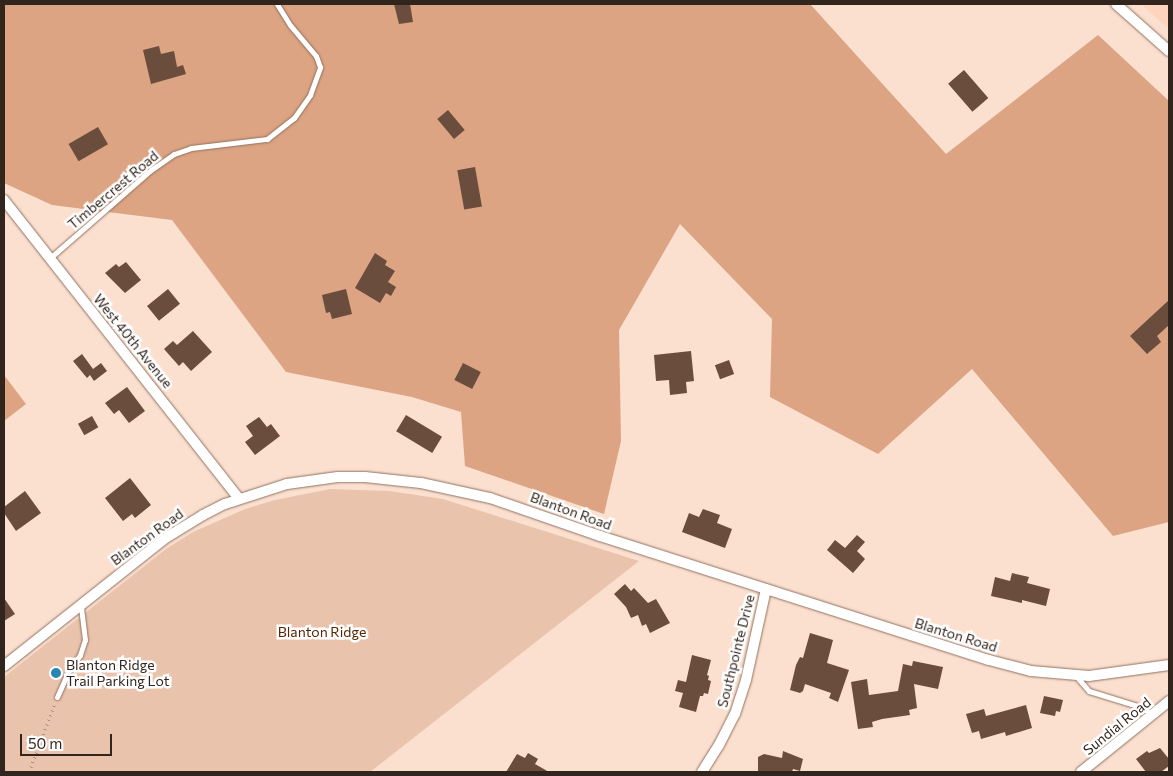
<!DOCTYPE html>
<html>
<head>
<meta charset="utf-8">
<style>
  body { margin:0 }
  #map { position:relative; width:1173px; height:776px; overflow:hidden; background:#fbdfcf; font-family:Commissioner,sans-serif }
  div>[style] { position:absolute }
  .built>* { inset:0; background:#fed4bc }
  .green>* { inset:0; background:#eac3ac }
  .forest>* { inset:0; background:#dca482 }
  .building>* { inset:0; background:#6a4d3c; transform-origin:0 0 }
  .path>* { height:2.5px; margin-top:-1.25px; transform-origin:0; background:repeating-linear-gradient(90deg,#a69084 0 1px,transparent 0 5px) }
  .roads { filter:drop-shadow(0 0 1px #91725f) drop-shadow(0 0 1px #91725f) }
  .lane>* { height:5px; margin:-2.5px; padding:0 2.5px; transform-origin:2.5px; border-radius:2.5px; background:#fff }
  .street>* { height:10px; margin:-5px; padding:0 5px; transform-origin:5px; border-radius:5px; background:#fff }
  .dots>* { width:14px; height:14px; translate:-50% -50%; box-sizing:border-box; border:2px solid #fff; border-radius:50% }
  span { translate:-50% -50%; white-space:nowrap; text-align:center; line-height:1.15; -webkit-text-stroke:5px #fff; paint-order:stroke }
  .street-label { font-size:14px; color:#32251d }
  .park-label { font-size:14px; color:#582600 }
  .poi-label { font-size:14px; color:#32251d }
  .left { translate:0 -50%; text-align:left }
  .frame { position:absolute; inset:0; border:5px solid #32251d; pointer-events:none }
  .scale { position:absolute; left:20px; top:734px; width:92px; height:22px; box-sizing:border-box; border:2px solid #32251d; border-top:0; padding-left:6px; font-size:15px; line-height:18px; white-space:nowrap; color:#32251d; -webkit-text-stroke:4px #fff; paint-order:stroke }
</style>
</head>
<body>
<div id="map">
  <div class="built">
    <div style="clip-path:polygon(1141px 4px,1169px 4px,1169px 29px)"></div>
  </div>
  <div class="green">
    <div style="clip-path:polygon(330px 489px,389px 491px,443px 499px,639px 561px,370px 772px,4px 772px,4px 677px,166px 549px,193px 532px,245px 509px,275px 500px)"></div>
  </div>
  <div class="forest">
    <div style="clip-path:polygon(4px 4px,810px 4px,946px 154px,1098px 35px,1169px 101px,1169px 522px,1113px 536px,972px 369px,878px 454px,770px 397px,772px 319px,680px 224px,619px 330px,621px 441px,604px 514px,465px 466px,461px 412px,412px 397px,286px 372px,172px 220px,52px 205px,4px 183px)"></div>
    <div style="clip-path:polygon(4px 375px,26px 404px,4px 421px)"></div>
  </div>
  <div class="building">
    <div style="clip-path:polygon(394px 4px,410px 4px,413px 22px,399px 24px)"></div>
    <div style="clip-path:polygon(159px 46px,161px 54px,174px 51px,177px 67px,183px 65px,186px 74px,151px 84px,143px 50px)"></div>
    <div style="left:964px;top:70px;width:37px;height:21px;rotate:49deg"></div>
    <div style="left:448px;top:110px;width:26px;height:14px;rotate:50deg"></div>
    <div style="left:98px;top:127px;width:20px;height:34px;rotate:60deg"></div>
    <div style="left:475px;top:167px;width:40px;height:18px;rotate:80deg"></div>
    <div style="clip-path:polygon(375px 253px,387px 261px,385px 265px,395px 271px,388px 282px,396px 287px,391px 296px,386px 293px,380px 303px,355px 288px)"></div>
    <div style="clip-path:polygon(126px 262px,141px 280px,125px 293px,105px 273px,116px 264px,119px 267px)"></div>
    <div style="left:168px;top:289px;width:19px;height:27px;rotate:51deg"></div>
    <div style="clip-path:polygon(346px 289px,352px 314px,332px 319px,330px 312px,326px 313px,322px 295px)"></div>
    <div style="clip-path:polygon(1169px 300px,1169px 325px,1157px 336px,1161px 342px,1147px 354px,1130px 336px)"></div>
    <div style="clip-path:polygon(193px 331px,212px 352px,191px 371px,183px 362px,179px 366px,164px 349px,173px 341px,177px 345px)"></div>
    <div style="clip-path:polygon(691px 351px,694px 381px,686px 382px,687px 393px,670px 395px,669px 380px,656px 381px,654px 355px)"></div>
    <div style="clip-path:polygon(82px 354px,93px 369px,101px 363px,107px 371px,94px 381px,90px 375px,87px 378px,73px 361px)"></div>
    <div style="left:729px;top:360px;width:15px;height:15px;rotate:70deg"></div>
    <div style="left:463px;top:363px;width:20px;height:19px;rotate:27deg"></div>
    <div style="clip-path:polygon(127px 387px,145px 411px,129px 423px,119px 410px,114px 414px,105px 403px)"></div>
    <div style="left:406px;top:415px;width:42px;height:19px;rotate:31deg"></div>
    <div style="left:92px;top:416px;width:13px;height:16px;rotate:61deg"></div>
    <div style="clip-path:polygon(259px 417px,267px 427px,271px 424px,280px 436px,255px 455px,245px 442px,253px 436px,246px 426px)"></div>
    <div style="clip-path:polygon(130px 478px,151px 505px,135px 518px,132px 514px,123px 521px,105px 498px)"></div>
    <div style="clip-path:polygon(25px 491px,41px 513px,16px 531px,4px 513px,4px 507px)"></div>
    <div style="clip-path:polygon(703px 509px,720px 515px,717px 523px,732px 529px,725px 548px,682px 532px,689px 513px,699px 517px)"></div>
    <div style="clip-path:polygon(857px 535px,865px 542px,857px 551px,865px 559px,853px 573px,827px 550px,835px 540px,845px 548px)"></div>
    <div style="clip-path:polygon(1012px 573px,1029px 577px,1027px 583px,1050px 589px,1046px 606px,1022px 600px,1022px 603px,991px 596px,995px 577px,1010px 581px)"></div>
    <div style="clip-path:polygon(625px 584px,631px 591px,634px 588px,648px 603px,656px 599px,670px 623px,650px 633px,646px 624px,642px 626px,638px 615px,631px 618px,626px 607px,614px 594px)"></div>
    <div style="clip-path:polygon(4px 598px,15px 614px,4px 621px)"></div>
    <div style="clip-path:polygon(810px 633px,833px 640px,827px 663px,849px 670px,838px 702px,829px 698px,831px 693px,805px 684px,803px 691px,800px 693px,790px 690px,796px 665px,800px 657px,803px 658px)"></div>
    <div style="clip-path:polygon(692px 655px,711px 660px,707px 675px,709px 676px,708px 680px,711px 681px,708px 694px,704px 693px,703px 696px,700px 696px,696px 712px,679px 707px,683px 693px,675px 691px,678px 680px,686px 682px)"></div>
    <div style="clip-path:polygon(913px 661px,943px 667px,938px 689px,914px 684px,917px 708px,909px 710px,910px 715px,882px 719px,872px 722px,873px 727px,858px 729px,851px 682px,867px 679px,869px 695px,898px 691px,903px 664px,912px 666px)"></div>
    <div style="clip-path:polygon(1044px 696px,1063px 700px,1060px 712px,1056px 711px,1055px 716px,1040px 713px)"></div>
    <div style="clip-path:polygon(1026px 705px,1032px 728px,1006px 736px,1005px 732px,981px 739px,979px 731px,972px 733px,966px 714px,984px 709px,986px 716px)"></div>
    <div style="clip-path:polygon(1160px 748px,1169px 759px,1169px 766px,1161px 772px,1146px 772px,1136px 759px,1147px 751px,1149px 753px)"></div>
    <div style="clip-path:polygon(783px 751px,803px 759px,800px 771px,793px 769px,792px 772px,758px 772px,758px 757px,764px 754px,782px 758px)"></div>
    <div style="clip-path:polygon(528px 753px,538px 759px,535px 764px,549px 772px,506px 772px,517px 754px,525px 758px)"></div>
  </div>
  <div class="path">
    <div style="left:29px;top:772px;width:74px;rotate:-69.4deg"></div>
  </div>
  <div class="roads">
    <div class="lane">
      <div style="left:50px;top:258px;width:134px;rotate:-41.1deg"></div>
      <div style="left:151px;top:170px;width:28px;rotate:-35deg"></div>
      <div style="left:174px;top:154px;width:18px;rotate:-19deg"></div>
      <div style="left:191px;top:148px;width:77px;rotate:-6.8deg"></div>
      <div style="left:267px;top:139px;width:34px;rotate:-38deg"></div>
      <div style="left:294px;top:118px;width:28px;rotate:-55deg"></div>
      <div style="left:310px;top:95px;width:30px;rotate:-70deg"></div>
      <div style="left:320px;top:67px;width:12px;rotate:-110deg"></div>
      <div style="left:316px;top:56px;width:40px;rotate:-130deg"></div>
      <div style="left:290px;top:25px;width:25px;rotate:-122deg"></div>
      <div style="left:1076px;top:676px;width:20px;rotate:49deg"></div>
      <div style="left:1089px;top:691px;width:58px;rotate:17.2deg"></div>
      <div style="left:1144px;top:708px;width:11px;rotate:45deg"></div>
      <div style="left:57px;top:697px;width:32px;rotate:-66deg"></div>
      <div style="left:70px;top:668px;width:16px;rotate:-52deg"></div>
      <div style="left:80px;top:655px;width:16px;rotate:-72deg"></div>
      <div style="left:85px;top:640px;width:35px;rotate:-97deg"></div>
    </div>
    <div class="street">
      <div style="left:1116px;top:4px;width:71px;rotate:41.6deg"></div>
      <div style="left:4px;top:200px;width:380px;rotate:51.8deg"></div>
      <div style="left:4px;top:666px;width:204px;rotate:-38.4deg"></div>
      <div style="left:164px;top:539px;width:46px;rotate:-31.6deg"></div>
      <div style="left:203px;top:515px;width:25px;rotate:-27deg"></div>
      <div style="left:225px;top:504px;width:65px;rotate:-17.9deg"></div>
      <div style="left:287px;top:484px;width:51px;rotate:-7.8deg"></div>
      <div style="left:338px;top:477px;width:27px"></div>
      <div style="left:365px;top:477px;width:56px;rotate:6.1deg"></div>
      <div style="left:421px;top:483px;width:71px;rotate:12.3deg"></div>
      <div style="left:490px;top:498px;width:116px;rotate:19.1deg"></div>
      <div style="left:600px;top:536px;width:408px;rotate:17.7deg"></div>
      <div style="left:989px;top:660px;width:43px;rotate:14.7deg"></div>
      <div style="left:1031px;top:671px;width:58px;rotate:4.9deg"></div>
      <div style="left:1089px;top:676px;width:81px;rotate:-7.8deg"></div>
      <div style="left:702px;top:772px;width:32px;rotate:-58deg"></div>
      <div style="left:719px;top:745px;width:35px;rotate:-63deg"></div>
      <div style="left:735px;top:714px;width:36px;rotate:-72deg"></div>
      <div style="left:746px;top:680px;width:93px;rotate:-77.6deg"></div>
      <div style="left:1081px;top:772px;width:113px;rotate:-38.9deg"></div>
    </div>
  </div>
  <div class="dots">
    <div style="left:56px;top:673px;background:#2688b2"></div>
  </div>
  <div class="street-label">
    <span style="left:113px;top:190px;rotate:-40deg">Timbercrest Road</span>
    <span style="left:133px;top:341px;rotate:51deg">West 40th Avenue</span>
    <span style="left:571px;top:511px;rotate:20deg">Blanton Road</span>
    <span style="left:147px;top:537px;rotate:-36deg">Blanton Road</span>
    <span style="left:956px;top:635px;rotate:17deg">Blanton Road</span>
    <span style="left:736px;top:651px;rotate:-76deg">Southpointe Drive</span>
    <span style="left:1117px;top:726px;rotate:-39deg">Sundial Road</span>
  </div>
  <div class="park-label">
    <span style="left:322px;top:632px">Blanton Ridge</span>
  </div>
  <div class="poi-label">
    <span class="left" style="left:66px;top:673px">Blanton Ridge<br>Trail Parking Lot</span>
  </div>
  <div class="frame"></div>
  <div class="scale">50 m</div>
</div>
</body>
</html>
